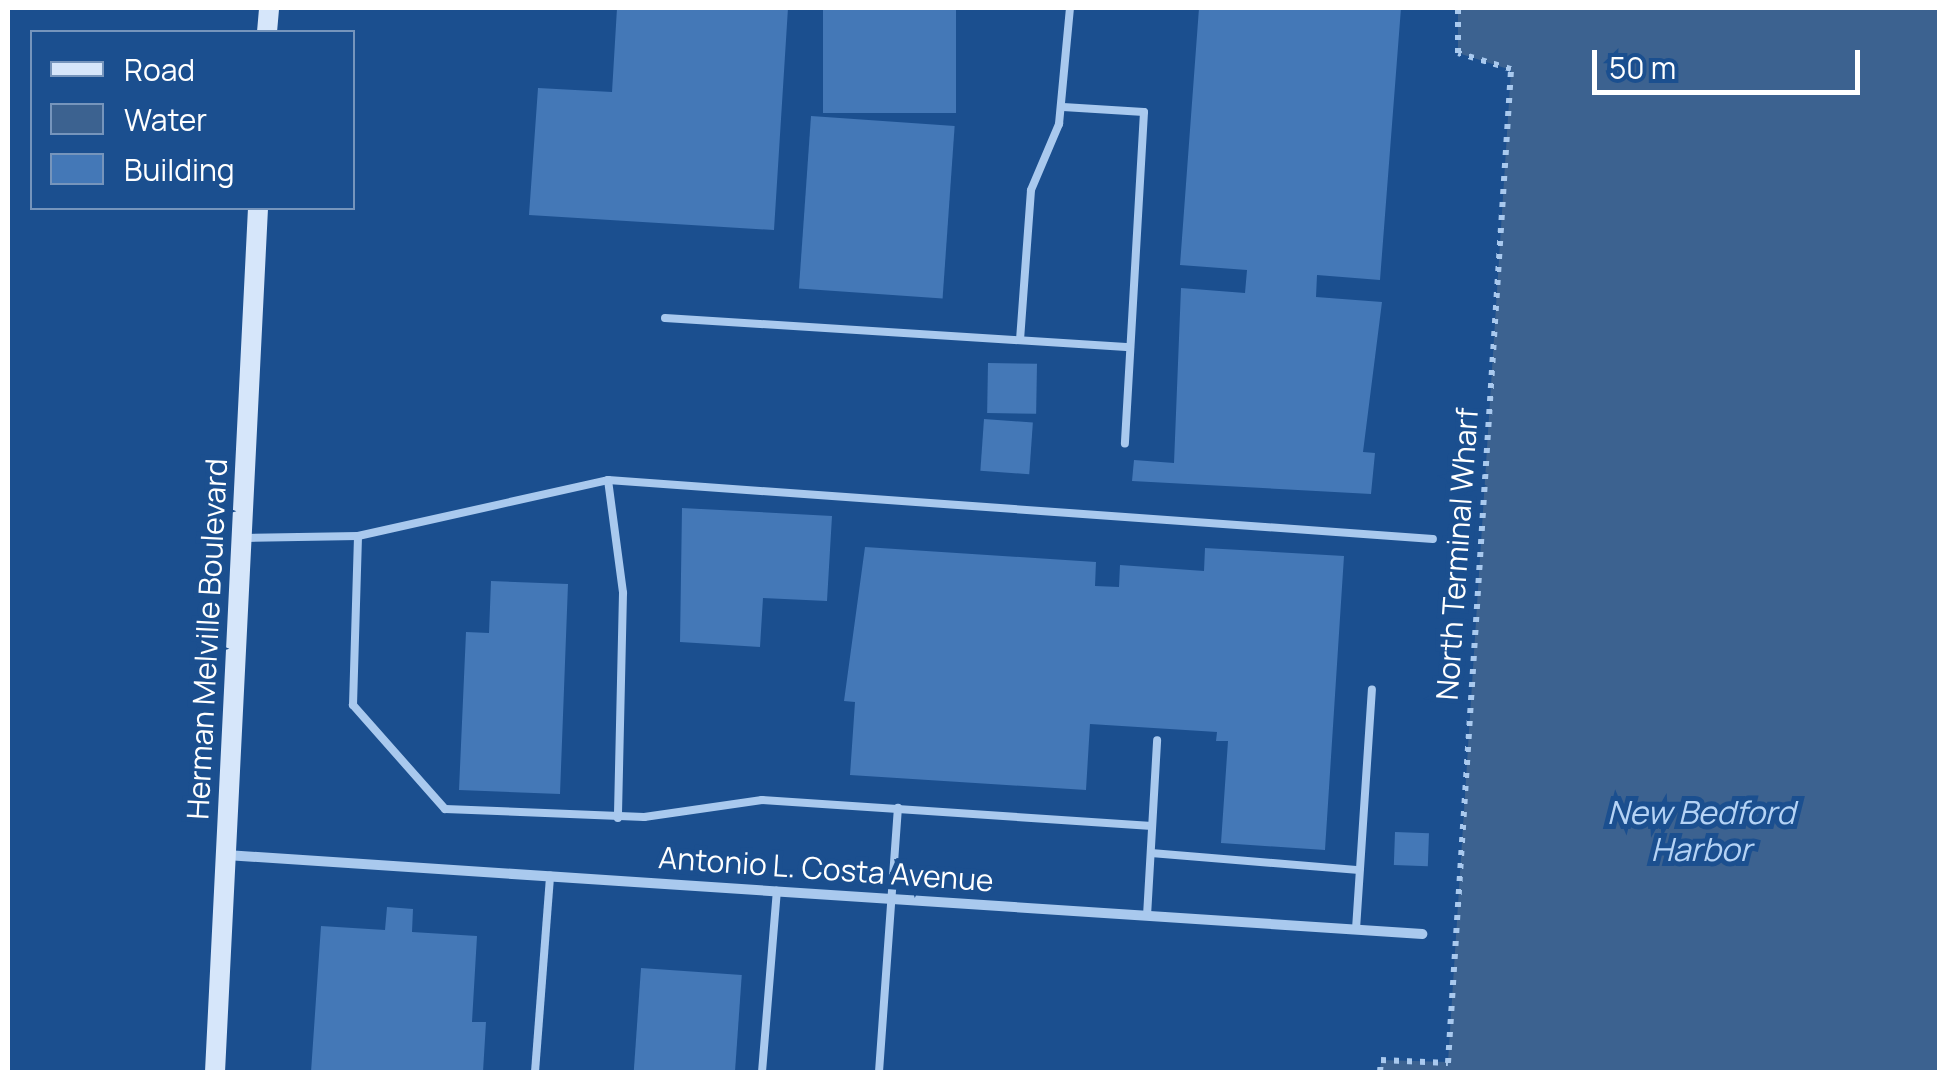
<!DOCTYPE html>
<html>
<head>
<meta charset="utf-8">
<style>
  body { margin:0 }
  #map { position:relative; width:1947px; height:1080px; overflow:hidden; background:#1b4f8f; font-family:Manrope,sans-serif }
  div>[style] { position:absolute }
  .water>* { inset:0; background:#3c6290 }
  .building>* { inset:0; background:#4478b7; transform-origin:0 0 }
  .path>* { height:6px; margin-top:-3px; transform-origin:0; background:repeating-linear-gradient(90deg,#a9c9ee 0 5px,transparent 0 13px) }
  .lane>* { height:8px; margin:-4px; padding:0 4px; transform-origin:4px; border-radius:4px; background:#a9c9ee }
  .street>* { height:10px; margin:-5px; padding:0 5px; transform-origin:5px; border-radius:5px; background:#a9c9ee }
  .secondary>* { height:20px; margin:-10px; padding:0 10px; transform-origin:10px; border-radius:10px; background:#d6e6fa }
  span { translate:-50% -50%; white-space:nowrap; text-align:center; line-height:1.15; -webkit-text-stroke:10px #1b4f8f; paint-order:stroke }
  .street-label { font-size:30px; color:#fff }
  .water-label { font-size:32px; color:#b5d3f5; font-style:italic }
  .frame { position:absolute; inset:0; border:10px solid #fff; pointer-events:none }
  .legend { position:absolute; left:30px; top:30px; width:325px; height:180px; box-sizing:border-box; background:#1b4f8f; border:2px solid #7695bc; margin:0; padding:12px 18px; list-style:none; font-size:30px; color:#fff }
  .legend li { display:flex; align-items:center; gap:20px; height:50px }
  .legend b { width:50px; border:2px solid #7695bc }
  .scale { position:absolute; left:1592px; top:50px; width:268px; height:45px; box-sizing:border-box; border:5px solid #fff; border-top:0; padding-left:12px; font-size:30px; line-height:35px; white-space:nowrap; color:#fff; -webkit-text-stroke:8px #1b4f8f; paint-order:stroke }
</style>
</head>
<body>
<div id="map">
  <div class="water">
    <div style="clip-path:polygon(1458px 8px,1939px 8px,1939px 1072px,1380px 1072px,1381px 1060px,1448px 1062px,1511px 70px,1458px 53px)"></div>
  </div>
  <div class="building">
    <div style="clip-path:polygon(617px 8px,788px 8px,774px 230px,529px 215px,538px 88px,612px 92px)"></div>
    <div style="left:823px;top:8px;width:133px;height:105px"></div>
    <div style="clip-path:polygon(1199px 8px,1401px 8px,1380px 280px,1317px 275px,1316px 297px,1382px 302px,1363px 452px,1375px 453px,1371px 494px,1132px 481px,1134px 460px,1174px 463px,1181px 288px,1245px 293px,1247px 270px,1180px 265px)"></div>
    <div style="left:811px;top:116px;width:144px;height:173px;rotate:4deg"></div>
    <div style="left:988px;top:363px;width:49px;height:50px;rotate:1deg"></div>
    <div style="left:984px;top:419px;width:49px;height:52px;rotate:4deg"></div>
    <div style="clip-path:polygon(682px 508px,832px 516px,827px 601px,763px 598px,760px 647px,680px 642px)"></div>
    <div style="clip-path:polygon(865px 547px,1096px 562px,1095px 586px,1119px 587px,1120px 565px,1204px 571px,1205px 548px,1344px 556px,1325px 850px,1221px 843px,1228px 741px,1216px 741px,1217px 732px,1090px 724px,1086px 790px,850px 775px,855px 702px,844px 701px)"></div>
    <div style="clip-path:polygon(491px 581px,568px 584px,560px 794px,459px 790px,466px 632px,489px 633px)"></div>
    <div style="left:1395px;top:832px;width:34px;height:33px;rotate:2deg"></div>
    <div style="clip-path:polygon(387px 907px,413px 909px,412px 932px,477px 936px,472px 1022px,486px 1022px,483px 1072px,311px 1072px,321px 926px,385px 930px)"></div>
    <div style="left:641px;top:968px;width:101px;height:104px;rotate:4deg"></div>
  </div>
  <div class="path">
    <div style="left:1380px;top:1072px;width:12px;rotate:-85deg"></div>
    <div style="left:1381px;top:1060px;width:67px;rotate:2.6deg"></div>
    <div style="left:1448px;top:1063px;width:996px;rotate:-86.37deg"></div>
    <div style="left:1511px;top:69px;width:55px;rotate:-163.2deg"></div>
    <div style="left:1458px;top:53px;width:45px;rotate:-90deg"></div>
  </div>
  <div class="lane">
    <div style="left:1063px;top:107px;width:81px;rotate:3.5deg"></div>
    <div style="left:1144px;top:112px;width:332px;rotate:93.3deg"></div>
    <div style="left:665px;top:318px;width:466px;rotate:3.6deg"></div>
    <div style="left:1020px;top:340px;width:150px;rotate:-85.8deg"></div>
    <div style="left:1031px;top:190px;width:72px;rotate:-67deg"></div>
    <div style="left:1059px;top:124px;width:117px;rotate:-84.6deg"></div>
    <div style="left:608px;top:480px;width:114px;rotate:82.4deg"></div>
    <div style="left:623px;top:593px;width:225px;rotate:91.3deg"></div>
    <div style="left:245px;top:538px;width:113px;rotate:-1deg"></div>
    <div style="left:1152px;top:826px;width:391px;rotate:-176.2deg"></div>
    <div style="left:762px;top:800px;width:119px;rotate:171.8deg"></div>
    <div style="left:644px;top:817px;width:199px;rotate:-177.7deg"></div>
    <div style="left:445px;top:809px;width:139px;rotate:-131.5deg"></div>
    <div style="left:353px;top:705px;width:169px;rotate:-88.3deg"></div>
    <div style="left:358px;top:536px;width:256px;rotate:-12.6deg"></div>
    <div style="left:608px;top:480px;width:827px;rotate:4.09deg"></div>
    <div style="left:1151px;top:853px;width:209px;rotate:4.7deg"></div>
    <div style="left:1147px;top:916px;width:176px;rotate:-86.7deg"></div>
    <div style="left:1356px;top:929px;width:240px;rotate:-86.2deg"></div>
    <div style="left:535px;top:1072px;width:197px;rotate:-85.6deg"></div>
    <div style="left:762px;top:1072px;width:182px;rotate:-85.3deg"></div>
    <div style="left:879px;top:1072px;width:265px;rotate:-85.9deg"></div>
  </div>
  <div class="street">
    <div style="left:226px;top:855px;width:1199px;rotate:3.78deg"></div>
  </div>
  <div class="secondary">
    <div style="left:267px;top:32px;width:24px;rotate:-85deg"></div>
    <div style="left:215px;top:1072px;width:865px;rotate:-87.15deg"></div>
  </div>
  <div class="street-label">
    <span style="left:1457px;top:554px;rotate:-86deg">North Terminal Wharf</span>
    <span style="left:207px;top:639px;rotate:-87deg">Herman Melville Boulevard</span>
    <span style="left:826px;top:869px;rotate:4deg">Antonio L. Costa Avenue</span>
  </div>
  <div class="water-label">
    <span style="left:1701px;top:831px">New Bedford<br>Harbor</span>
  </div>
  <div class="frame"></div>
  <ul class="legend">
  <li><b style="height:12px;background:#d6e6fa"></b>Road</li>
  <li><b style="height:28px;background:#3c6290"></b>Water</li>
  <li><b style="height:28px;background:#4478b7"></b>Building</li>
  </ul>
  <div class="scale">50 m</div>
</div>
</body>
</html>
